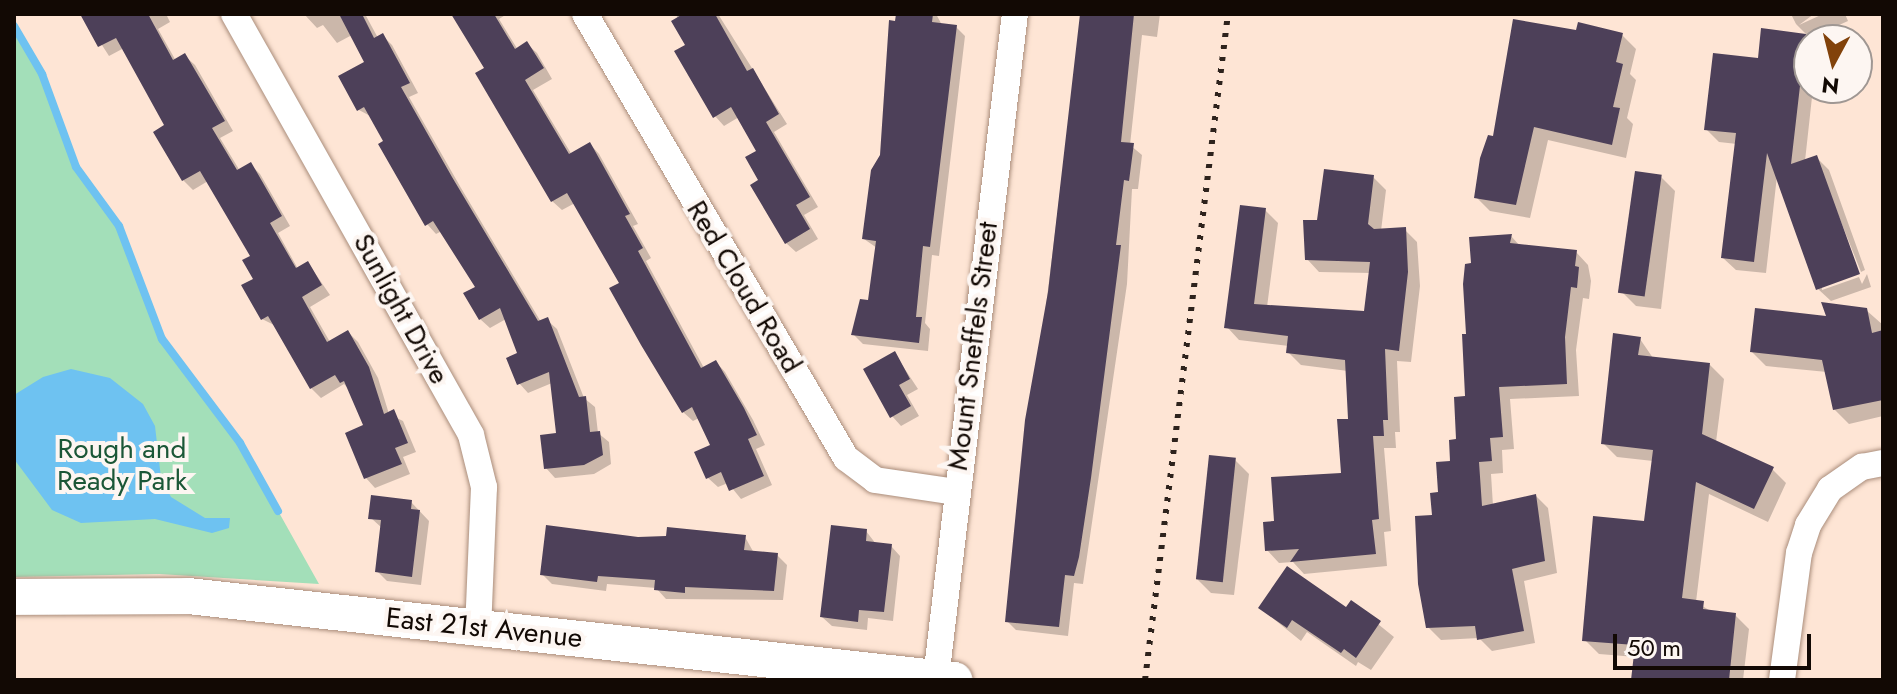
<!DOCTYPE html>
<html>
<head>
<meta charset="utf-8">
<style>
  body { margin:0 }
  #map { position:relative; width:1897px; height:694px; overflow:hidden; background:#fee5d5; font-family:Jost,sans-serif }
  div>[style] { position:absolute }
  .green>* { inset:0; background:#a3dfb9 }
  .water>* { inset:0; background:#6ec2f1 }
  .shadow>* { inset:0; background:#0003 }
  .stream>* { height:8px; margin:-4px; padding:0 4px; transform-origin:4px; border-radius:4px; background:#6ec2f1 }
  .building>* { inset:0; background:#4d4059; transform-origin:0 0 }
  .roads { filter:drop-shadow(0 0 2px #aa8d7b) drop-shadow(0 0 2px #aa8d7b) }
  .street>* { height:26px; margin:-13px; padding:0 13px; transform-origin:13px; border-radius:13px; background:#fff }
  .secondary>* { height:36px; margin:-18px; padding:0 18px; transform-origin:18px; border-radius:18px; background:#fff }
  .rail>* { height:6px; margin-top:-3px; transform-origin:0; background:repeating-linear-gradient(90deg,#2e231d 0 4px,transparent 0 12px) }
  span { translate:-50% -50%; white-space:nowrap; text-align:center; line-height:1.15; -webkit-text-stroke:8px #fdf6f2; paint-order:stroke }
  .street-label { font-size:28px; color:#120904 }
  .park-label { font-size:28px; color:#1b5737 }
  .frame { position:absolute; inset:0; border:16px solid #120904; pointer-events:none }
  .north { position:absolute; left:1793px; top:24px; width:80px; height:80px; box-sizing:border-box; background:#fdf6f2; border:2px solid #9f9793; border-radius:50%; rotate:187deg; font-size:22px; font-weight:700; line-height:32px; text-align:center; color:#120904 }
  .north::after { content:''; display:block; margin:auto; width:28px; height:36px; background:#82420a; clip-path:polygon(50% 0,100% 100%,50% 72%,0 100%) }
  .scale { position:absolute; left:1613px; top:634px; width:198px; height:36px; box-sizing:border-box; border:4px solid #120904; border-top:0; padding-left:10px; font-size:24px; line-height:28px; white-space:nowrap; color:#120904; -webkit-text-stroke:6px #fdf6f2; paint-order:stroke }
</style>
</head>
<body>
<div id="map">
  <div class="green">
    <div style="clip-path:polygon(14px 26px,42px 74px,76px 167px,119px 226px,162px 339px,240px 443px,319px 584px,159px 574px,14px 577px)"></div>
  </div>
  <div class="water">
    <div style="clip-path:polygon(71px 369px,110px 378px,143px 404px,155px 426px,161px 478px,171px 497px,205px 518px,230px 518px,229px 528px,212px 533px,155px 519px,81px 523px,52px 510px,14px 459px,14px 395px,43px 377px)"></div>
  </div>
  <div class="shadow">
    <div style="clip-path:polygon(82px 14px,166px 14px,170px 22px,158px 29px,176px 61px,185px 56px,195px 65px,233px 131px,220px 138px,240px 171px,250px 164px,260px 174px,290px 226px,278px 233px,298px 269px,308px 263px,330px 295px,310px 307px,330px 342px,348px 332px,358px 342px,378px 378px,389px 414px,403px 421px,416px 452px,403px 457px,410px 474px,375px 488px,366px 478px,365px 426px,351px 391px,344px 384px,321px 398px,311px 388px,276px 326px,262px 319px,252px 256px,208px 181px,193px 190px,183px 180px,167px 126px,124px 48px,109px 56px)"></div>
    <div style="clip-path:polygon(304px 14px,365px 14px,378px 38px,383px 36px,392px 45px,418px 93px,409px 97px,461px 188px,541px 322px,547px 320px,557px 329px,584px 398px,595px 407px,598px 433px,609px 442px,611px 464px,594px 474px,555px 478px,546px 468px,558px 435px,552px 383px,528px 393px,519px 383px,520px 354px,506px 319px,490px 328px,480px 319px,478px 287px,442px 231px,436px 234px,427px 224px,372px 117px,359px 110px,367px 63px,352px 35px,337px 43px,323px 25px,317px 28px)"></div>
    <div style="clip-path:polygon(453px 14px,507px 14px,499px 19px,518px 50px,527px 44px,537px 53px,552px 79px,533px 90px,572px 155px,590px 144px,599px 154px,638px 224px,633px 226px,651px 258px,646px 261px,704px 368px,716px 362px,725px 372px,753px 420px,765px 445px,756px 449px,772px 485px,741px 499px,728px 483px,718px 487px,708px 478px,713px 446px,699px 418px,693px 421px,683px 412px,621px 284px,575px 203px,562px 210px,552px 201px,487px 68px)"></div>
    <div style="clip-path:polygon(676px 14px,718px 14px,787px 124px,774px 132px,818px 207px,804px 215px,818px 239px,796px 252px,786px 243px,761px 181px,759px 151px,739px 117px,724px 126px,715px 116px)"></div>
    <div style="clip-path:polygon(898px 14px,936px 14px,942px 25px,956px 27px,965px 36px,939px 256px,932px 255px,925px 323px,930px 329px,928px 351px,863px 344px,854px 335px,870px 302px,877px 248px,864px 239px,882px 156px)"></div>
    <div style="clip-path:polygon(1082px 14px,1160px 14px,1157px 37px,1142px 35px,1130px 145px,1142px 155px,1138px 189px,1132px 189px,1127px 284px,1083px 584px,1074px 583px,1068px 636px,1016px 630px,1007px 621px)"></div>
    <div style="clip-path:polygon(1791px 14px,1814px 14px,1799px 25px,1823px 14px,1845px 14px,1848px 21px,1808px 39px,1809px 88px,1813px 88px,1805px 161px,1816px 157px,1829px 170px,1865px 270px,1861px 272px,1820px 169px,1822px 290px,1859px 277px,1862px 284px,1867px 274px,1871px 287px,1831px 301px,1818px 289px,1777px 176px,1766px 273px,1736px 270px,1723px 258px,1737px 144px,1719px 142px,1706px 129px,1759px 60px,1762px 31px,1808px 36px,1796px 24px)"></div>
    <div style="clip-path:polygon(1578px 33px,1622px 35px,1636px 49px,1630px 74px,1636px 80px,1627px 118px,1633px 124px,1626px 158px,1548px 140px,1530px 218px,1490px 211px,1476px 197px,1495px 138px)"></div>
    <div style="clip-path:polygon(1373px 177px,1386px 190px,1381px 231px,1405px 230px,1417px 242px,1420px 286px,1411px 362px,1397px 361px,1400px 432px,1395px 432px,1396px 448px,1384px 448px,1391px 531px,1384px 532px,1387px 566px,1304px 574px,1293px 562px,1279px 563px,1267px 550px,1276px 523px,1343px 474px,1350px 421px,1348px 371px,1301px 365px,1288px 352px,1289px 346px,1239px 340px,1227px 327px,1265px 210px,1278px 223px,1267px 307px,1366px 313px,1371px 273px,1319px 272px,1307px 259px,1319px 222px)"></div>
    <div style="clip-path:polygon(1661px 177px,1675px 191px,1661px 309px,1636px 306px,1622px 292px)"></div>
    <div style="clip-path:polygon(1511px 236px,1520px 246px,1576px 252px,1588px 265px,1591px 281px,1589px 299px,1583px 298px,1576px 350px,1579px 396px,1510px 399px,1514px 449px,1502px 450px,1503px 473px,1491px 474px,1493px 506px,1536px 496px,1548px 508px,1557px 573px,1524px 581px,1535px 643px,1492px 651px,1479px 638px,1441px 640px,1428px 627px,1434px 517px,1467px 398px,1469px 335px)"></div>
    <div style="clip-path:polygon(1866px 310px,1883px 325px,1883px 416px,1849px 424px,1834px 409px,1827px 372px,1766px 366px,1752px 352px,1829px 318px)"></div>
    <div style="clip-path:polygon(1640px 339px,1653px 358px,1710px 365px,1724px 379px,1716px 442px,1772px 469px,1786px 483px,1768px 522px,1709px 494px,1696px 602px,1712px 612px,1735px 615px,1749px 629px,1743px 680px,1633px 680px,1636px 657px,1599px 654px,1585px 640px,1646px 523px,1653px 461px,1617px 457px,1603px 443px)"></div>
    <div style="clip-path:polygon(895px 354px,918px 389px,907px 395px,919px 416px,901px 426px,892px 416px)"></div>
    <div style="clip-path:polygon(1235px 460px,1249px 474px,1234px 595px,1211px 593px,1196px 578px)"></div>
    <div style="clip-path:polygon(411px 502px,429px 521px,421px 585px,387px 581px,377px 571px,382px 528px,371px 518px)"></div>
    <div style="clip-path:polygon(866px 531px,876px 544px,891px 546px,900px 556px,893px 621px,868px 618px,867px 630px,832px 626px,822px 617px)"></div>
    <div style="clip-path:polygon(745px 537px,754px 553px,777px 555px,787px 565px,783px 600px,666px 599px,656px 588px,607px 584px,606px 591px,552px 584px,542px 574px,638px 539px)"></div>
    <div style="clip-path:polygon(1352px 603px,1394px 637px,1371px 670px,1358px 662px,1356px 666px,1307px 632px,1301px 641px,1260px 608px,1347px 610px)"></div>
  </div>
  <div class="stream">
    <div style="left:14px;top:26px;width:56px;rotate:59.7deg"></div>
    <div style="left:42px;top:74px;width:99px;rotate:69.9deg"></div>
    <div style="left:76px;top:167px;width:73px;rotate:53.9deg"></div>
    <div style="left:119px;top:226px;width:121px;rotate:69.2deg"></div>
    <div style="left:162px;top:339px;width:130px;rotate:53.1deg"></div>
    <div style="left:240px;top:443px;width:78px;rotate:60.8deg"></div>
  </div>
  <div class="building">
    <div style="clip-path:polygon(80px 14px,148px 14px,173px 60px,185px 53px,225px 121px,212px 128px,237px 170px,251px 162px,282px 216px,270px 223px,296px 268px,308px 261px,322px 285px,302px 297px,327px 342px,348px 330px,369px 367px,384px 414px,394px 409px,408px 443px,395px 448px,402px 464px,364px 479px,345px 433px,363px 425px,344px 381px,340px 383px,335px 375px,310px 389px,268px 316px,261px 320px,241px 285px,253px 279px,242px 260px,250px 256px,200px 171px,182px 181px,153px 132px,164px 125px,116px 38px,98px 47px)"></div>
    <div style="clip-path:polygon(339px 14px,362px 14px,374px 38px,383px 33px,410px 83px,401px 87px,452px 177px,538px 321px,548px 317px,579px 397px,586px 396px,590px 432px,600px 431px,603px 455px,584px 465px,544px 469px,540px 435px,556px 433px,549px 372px,517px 385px,506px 358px,517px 353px,500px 308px,479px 320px,463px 293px,475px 287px,433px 221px,425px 226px,378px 144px,383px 141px,364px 107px,357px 111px,338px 76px,364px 62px)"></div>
    <div style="clip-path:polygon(451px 14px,494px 14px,515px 49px,527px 41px,544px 68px,525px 80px,569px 154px,590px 142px,630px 214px,625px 216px,643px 248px,638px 251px,701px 368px,716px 360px,744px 408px,757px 435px,748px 439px,764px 476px,729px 491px,721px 472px,706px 479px,694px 452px,710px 445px,692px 407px,682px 413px,641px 345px,609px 288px,619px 283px,567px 193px,551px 202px,475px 73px,484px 68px)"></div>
    <div style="clip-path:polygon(683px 14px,715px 14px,747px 71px,753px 68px,779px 114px,766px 122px,810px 197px,796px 205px,810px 229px,785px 244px,750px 185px,758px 180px,745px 157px,756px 151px,731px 107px,713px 118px,674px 51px,685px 45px,671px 21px)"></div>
    <div style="clip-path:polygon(896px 14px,933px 14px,932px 22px,957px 25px,930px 247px,923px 246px,916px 317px,922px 317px,919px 343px,851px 335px,860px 299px,868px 300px,876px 241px,862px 239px,871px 170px,880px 155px,889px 20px,895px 21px)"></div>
    <div style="clip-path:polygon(1080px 14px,1134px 14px,1121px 142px,1134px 143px,1129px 181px,1124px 180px,1116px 245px,1121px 245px,1091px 478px,1079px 557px,1074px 576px,1065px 575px,1059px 627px,1005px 622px,1025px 420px,1048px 292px)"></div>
    <div style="clip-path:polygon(1513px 19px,1576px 30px,1578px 22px,1623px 33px,1616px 62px,1623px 64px,1613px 107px,1620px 108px,1612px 145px,1534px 127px,1516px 205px,1474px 198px,1480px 158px,1488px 135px,1493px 136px)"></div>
    <div style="clip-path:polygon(1761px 28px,1806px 34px,1791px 164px,1817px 155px,1860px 274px,1816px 290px,1767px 153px,1754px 262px,1721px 258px,1736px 133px,1704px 130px,1713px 53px,1758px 58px)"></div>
    <div style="clip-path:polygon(1324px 169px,1374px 175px,1368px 224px,1374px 229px,1406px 227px,1408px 272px,1399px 351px,1385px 349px,1388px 420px,1383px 420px,1384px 436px,1373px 436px,1379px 519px,1372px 520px,1376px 554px,1290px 562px,1299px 549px,1265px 551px,1263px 522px,1274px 521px,1271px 477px,1341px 473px,1337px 419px,1348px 419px,1345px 360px,1286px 353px,1288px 336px,1224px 328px,1240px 205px,1266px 208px,1254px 304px,1364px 311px,1370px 262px,1305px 260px,1303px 220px,1317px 220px)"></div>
    <div style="left:1635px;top:171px;width:27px;height:123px;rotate:8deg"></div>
    <div style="clip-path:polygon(1512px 234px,1510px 243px,1577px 250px,1575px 266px,1579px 267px,1577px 288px,1571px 287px,1565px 337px,1567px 384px,1499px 387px,1503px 437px,1490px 438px,1492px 461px,1479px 462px,1482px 506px,1536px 494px,1545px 561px,1512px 569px,1524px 631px,1477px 640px,1475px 626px,1426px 628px,1418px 584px,1415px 516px,1432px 515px,1430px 493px,1438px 492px,1436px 462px,1450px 461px,1449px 440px,1456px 439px,1454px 397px,1465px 396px,1462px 334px,1466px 334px,1463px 284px,1465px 264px,1471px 263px,1469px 237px)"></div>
    <div style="clip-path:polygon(1821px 302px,1867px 308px,1872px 333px,1883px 330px,1883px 400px,1833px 410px,1822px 360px,1750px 352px,1755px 308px,1826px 316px)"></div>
    <div style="clip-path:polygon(1613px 333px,1641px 337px,1638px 355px,1710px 363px,1702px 434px,1774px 467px,1754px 509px,1696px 482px,1682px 598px,1704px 601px,1703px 609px,1736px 613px,1729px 680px,1631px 680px,1635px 645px,1582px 641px,1593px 516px,1644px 521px,1653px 450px,1601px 444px)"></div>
    <div style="clip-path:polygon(895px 351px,910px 379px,899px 385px,911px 406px,890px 418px,863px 369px)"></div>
    <div style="left:1209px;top:455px;width:27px;height:125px;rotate:6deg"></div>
    <div style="clip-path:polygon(371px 495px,412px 500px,411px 509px,420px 510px,412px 577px,375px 572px,381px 520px,368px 519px)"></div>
    <div style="clip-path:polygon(546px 525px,638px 537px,666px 536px,667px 527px,746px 535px,744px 550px,778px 553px,774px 591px,685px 587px,685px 593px,654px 590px,655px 580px,598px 576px,597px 582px,540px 575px)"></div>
    <div style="clip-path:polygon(831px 525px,867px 529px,866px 541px,892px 544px,884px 612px,859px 610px,858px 622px,820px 617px)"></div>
    <div style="clip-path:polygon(1287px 566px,1346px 607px,1351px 600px,1381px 621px,1356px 658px,1344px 649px,1341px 653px,1292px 620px,1287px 628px,1258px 608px)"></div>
  </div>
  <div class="roads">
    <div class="street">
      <div style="left:234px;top:14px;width:483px;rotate:60.6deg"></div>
      <div style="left:471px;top:435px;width:54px;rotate:76deg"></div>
      <div style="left:484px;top:487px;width:141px;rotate:92.4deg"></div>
      <div style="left:585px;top:14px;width:515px;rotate:59.55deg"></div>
      <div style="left:846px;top:458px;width:36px;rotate:37deg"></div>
      <div style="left:875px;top:480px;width:81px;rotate:8.5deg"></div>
      <div style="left:936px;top:678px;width:669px;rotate:-83.22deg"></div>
      <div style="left:1782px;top:680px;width:128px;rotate:-82.4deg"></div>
      <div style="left:1799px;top:553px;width:29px;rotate:-72deg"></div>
      <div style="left:1808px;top:525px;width:42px;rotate:-58.6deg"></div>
      <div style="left:1830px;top:489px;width:39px;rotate:-35deg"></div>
      <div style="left:1862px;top:467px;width:21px;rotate:-11deg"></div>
    </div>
    <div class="secondary">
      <div style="left:14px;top:597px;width:174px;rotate:-0.3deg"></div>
      <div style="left:188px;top:596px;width:771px;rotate:6.26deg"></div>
    </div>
  </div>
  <div class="rail">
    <div style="left:1145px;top:680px;width:671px;rotate:-82.9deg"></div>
  </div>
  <div class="street-label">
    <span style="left:744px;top:287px;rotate:59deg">Red Cloud Road</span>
    <span style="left:401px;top:309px;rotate:61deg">Sunlight Drive</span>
    <span style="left:973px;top:346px;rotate:-83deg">Mount Sneffels Street</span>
    <span style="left:484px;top:628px;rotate:6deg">East 21st Avenue</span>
  </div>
  <div class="park-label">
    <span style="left:122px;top:465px">Rough and<br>Ready Park</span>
  </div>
  <div class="frame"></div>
  <div class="north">N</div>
  <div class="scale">50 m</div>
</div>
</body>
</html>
